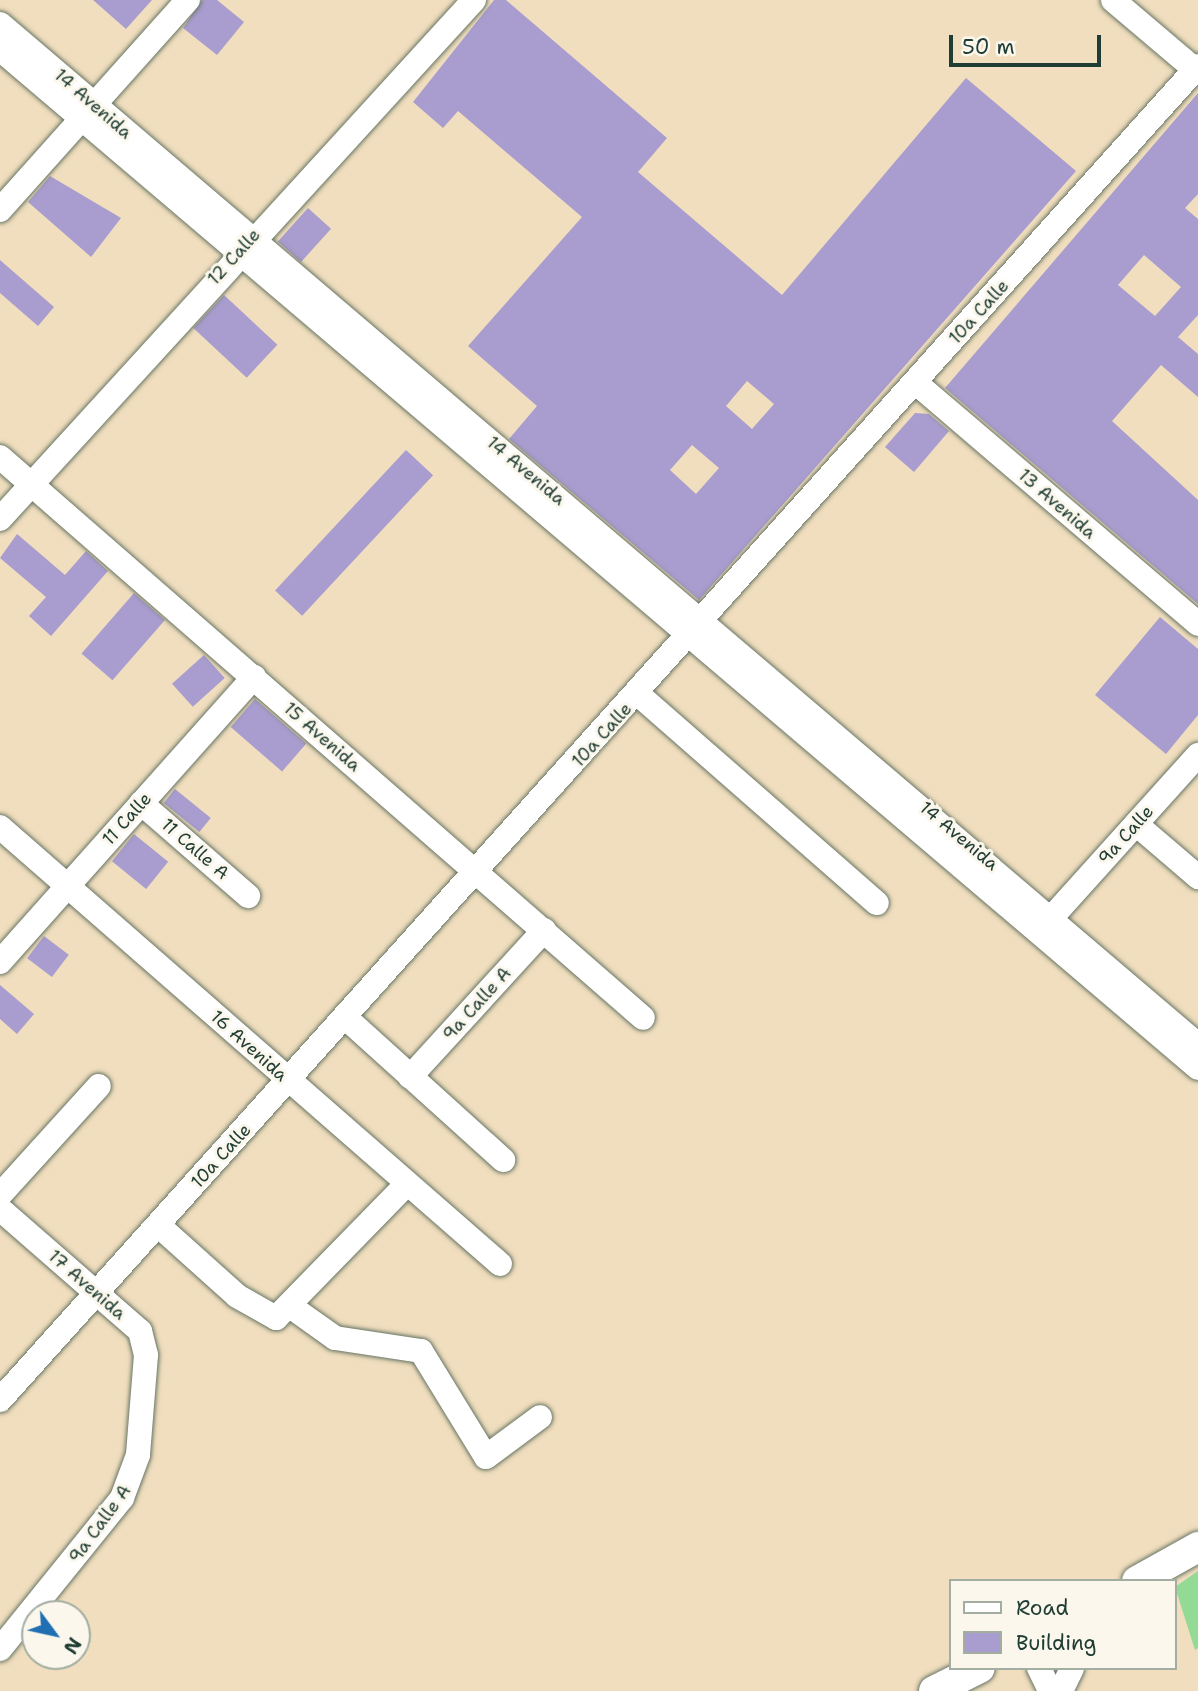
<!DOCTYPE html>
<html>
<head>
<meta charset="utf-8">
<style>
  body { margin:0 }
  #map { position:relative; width:1198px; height:1691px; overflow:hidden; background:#f0debe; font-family:"Shantell Sans",sans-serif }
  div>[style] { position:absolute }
  .green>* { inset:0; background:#93da95 }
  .building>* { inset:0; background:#a89dce; transform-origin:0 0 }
  .roads { filter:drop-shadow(0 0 2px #687564) drop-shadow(0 0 2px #687564) }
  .minor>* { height:24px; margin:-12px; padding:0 12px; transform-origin:12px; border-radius:12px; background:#fff }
  .major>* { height:30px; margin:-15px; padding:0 15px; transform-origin:15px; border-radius:15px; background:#fff }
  span { translate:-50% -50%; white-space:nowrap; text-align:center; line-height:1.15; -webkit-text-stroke:6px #fbf7ec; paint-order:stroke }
  .street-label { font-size:18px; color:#1f3d34 }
  .legend { position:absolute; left:949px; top:1579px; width:228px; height:91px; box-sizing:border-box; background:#fbf7ec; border:2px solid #a3ada2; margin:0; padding:9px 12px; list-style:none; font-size:21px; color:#1f3d34 }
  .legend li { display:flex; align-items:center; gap:14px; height:35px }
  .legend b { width:35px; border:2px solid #a3ada2 }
  .north { position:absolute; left:21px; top:1600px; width:70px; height:70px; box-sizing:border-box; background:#fbf7ec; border:2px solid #a3ada2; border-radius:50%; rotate:123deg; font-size:19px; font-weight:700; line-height:28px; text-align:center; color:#1f3d34 }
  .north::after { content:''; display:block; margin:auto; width:24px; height:32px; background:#1f6fb2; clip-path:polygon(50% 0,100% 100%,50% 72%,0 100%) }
  .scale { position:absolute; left:949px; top:35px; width:152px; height:32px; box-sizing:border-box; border:4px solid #1f3d34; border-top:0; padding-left:9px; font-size:21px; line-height:24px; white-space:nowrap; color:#1f3d34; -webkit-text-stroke:5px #fbf7ec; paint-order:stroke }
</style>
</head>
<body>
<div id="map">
  <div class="green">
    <div style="clip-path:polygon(1198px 1571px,1198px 1648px,1195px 1650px,1175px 1587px)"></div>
  </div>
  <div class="building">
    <div style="clip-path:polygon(93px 0,152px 0,126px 29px)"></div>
    <div style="clip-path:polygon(202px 0,217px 0,244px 22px,217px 55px,183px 28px)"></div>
    <div style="clip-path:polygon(evenodd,494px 0,506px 0,667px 138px,638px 172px,782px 295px,966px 78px,1076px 171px,699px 600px,509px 439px,537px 406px,468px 346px,582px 217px,458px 111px,443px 128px,413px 102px,494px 0,747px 381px,774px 404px,752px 429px,726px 406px,747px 381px,494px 0,692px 445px,719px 468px,696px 494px,670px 470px,692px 445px)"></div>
    <div style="clip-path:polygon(evenodd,1198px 93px,1198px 194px,1185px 208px,1198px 219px,1198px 315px,1178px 337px,1198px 354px,1198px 397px,1161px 365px,1112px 421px,1198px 500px,1198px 604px,945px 388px,1198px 93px,1144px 255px,1181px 287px,1155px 316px,1118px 285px,1144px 255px)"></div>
    <div style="clip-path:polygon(50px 176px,121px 218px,91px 257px,28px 202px)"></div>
    <div style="left:308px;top:208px;width:31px;height:45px;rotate:42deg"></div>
    <div style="clip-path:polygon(0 260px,54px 307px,38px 326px,0 293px)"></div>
    <div style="left:224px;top:295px;width:73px;height:45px;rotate:43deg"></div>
    <div style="clip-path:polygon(915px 413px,929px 414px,949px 431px,914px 472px,885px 447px)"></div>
    <div style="left:406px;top:450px;width:37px;height:192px;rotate:43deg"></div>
    <div style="clip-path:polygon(17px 534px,65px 575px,86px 551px,108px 571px,51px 636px,29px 616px,46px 597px,0 558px)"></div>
    <div style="left:134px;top:593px;width:41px;height:80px;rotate:41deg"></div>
    <div style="clip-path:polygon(1160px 617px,1198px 649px,1198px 715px,1166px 754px,1095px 695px)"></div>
    <div style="left:204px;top:655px;width:31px;height:43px;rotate:48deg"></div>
    <div style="left:255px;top:699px;width:68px;height:37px;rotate:41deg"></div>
    <div style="left:175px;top:789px;width:46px;height:18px;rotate:39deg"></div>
    <div style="left:134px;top:834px;width:44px;height:35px;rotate:39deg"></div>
    <div style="left:44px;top:936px;width:31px;height:28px;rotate:37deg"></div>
    <div style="clip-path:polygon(0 985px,34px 1014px,17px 1034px,0 1019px)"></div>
  </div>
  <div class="roads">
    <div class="minor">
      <div style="left:1113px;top:0;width:111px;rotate:40.3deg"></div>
      <div style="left:0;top:24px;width:1574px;rotate:40.44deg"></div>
      <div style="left:0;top:49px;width:1573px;rotate:40.38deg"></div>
      <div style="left:0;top:210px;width:282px;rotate:-48.2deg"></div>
      <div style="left:916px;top:383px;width:371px;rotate:40.5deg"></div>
      <div style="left:0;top:457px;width:853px;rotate:41.1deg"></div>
      <div style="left:0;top:519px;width:703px;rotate:-47.59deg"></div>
      <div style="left:639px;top:695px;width:316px;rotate:41.2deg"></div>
      <div style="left:141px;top:803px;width:142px;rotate:41deg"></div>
      <div style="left:1136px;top:824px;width:82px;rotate:40.5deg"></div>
      <div style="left:0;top:827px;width:664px;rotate:41.15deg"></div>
      <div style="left:1053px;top:916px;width:217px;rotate:-48deg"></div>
      <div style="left:0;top:962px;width:382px;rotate:-48.3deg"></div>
      <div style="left:346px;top:1018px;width:212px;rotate:42.1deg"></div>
      <div style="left:410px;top:1077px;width:199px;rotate:-47.6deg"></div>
      <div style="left:0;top:1195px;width:147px;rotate:-47.8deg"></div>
      <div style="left:0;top:1209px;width:186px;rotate:41.1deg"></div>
      <div style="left:140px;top:1331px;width:25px;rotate:76deg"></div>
      <div style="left:146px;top:1355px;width:100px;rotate:94.6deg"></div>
      <div style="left:138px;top:1455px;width:46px;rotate:110.4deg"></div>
      <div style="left:122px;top:1498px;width:194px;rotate:128.9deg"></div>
      <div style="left:158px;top:1225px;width:106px;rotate:41.9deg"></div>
      <div style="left:237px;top:1296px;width:45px;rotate:29.4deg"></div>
      <div style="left:276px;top:1318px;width:186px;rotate:-45.7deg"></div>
      <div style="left:290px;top:1306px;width:55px;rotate:35.4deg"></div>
      <div style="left:335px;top:1338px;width:87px;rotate:8.6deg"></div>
      <div style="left:421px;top:1351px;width:124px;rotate:58.5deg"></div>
      <div style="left:486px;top:1457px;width:67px;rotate:-36.5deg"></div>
      <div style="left:0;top:1400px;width:1793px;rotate:-48.07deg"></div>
      <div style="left:1039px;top:1668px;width:25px;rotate:64deg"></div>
      <div style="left:1061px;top:1691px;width:25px;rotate:-64deg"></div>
    </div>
    <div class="major">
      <div style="left:1137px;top:1581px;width:70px;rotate:-29.1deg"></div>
      <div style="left:934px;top:1691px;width:51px;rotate:-26.6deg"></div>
    </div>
  </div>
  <div class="street-label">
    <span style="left:93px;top:104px;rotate:41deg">14 Avenida</span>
    <span style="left:234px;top:257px;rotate:-48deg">12 Calle</span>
    <span style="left:979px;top:312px;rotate:-48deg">10a Calle</span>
    <span style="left:526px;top:471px;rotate:40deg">14 Avenida</span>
    <span style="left:1057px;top:504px;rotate:41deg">13 Avenida</span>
    <span style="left:602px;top:735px;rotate:-48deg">10a Calle</span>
    <span style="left:322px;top:737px;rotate:41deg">15 Avenida</span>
    <span style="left:127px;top:819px;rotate:-48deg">11 Calle</span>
    <span style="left:1126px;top:835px;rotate:-48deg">9a Calle</span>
    <span style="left:959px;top:836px;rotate:40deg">14 Avenida</span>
    <span style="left:195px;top:849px;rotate:41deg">11 Calle A</span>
    <span style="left:477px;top:1004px;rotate:-48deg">9a Calle A</span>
    <span style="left:249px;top:1046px;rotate:42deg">16 Avenida</span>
    <span style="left:221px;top:1156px;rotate:-48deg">10a Calle</span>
    <span style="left:87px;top:1285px;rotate:41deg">17 Avenida</span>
    <span style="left:100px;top:1524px;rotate:-54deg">9a Calle A</span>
  </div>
  <ul class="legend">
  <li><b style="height:9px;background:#fff"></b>Road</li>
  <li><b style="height:19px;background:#a89dce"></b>Building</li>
  </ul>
  <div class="north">N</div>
  <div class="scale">50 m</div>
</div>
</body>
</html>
